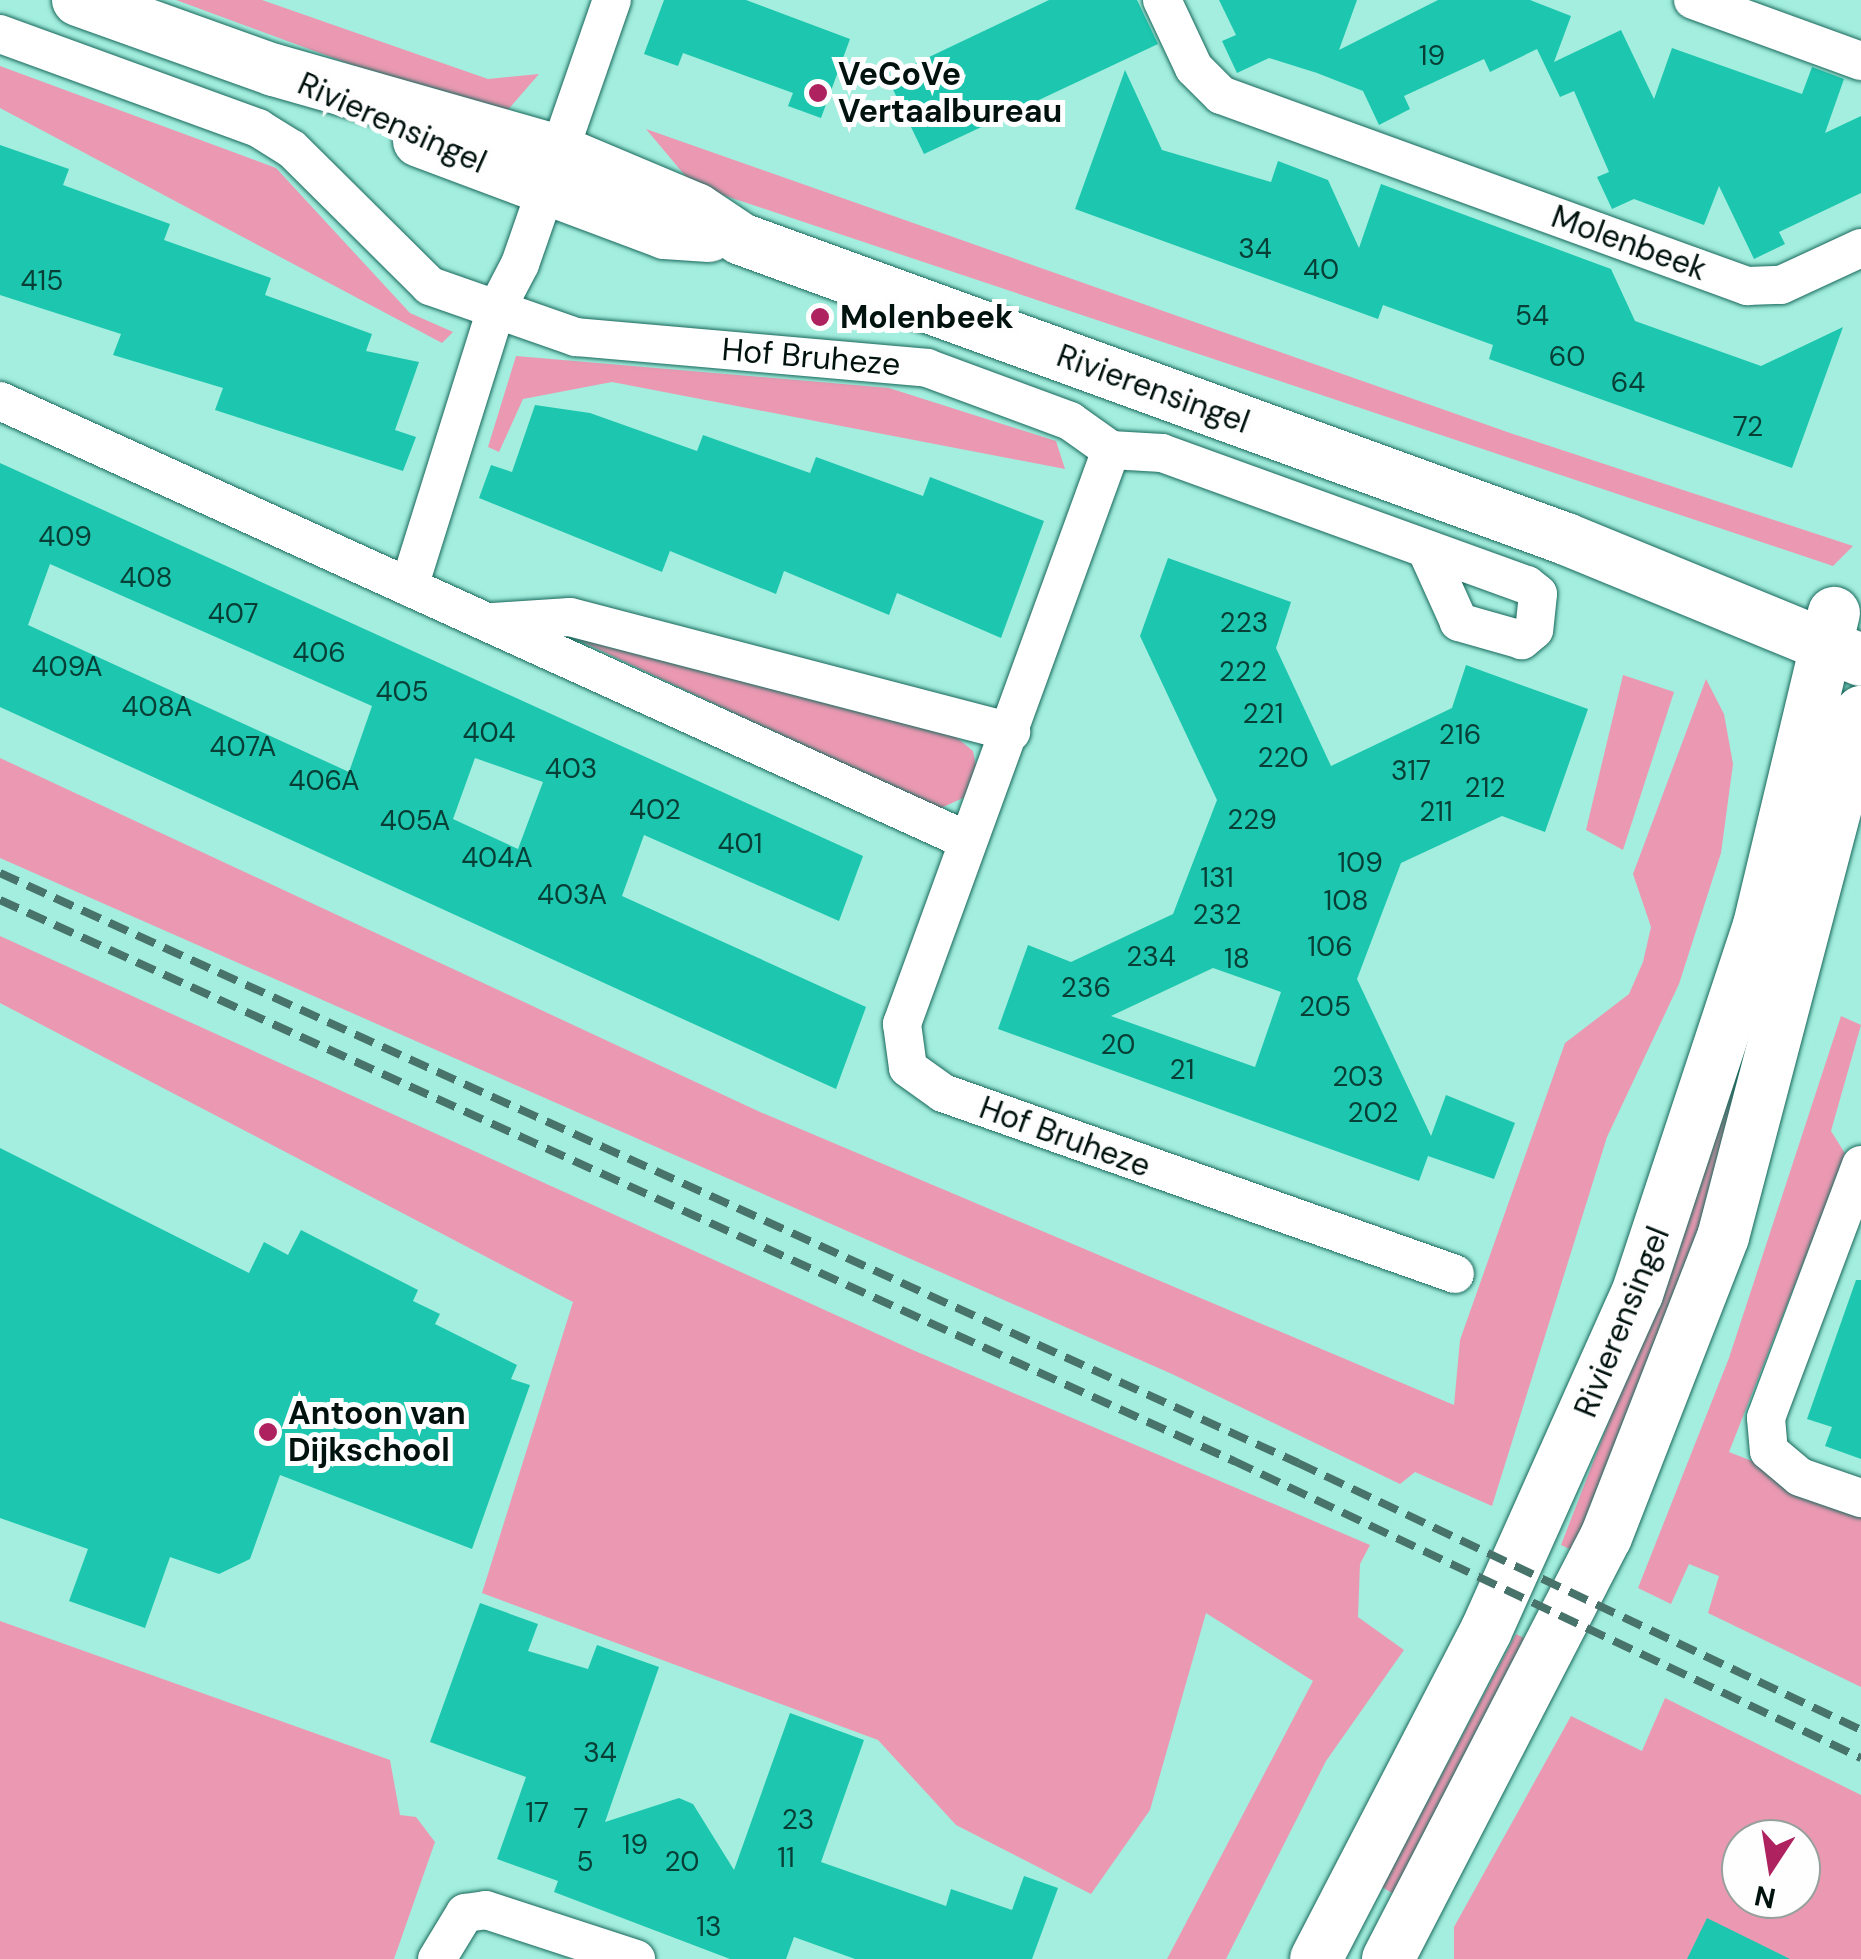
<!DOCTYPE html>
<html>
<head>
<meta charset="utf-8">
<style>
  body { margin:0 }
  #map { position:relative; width:1861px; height:1959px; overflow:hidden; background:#a3eede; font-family:"DM Sans",sans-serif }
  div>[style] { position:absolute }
  .green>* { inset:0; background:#eb99b2 }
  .building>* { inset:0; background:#1dc7af }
  .roads { filter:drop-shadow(0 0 2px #18685c) drop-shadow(0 0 2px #18685c) }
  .street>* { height:38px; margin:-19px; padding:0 19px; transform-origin:19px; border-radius:19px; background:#fff }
  .secondary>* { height:52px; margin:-26px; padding:0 26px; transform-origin:26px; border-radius:26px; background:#fff }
  .rail>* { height:8px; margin-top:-4px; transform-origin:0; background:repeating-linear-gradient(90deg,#48736a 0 20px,transparent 0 30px) }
  .dots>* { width:28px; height:28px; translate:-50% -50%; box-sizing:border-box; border:5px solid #fefefe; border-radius:50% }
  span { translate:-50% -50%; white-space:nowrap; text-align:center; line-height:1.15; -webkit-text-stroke:10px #fefefe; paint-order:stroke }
  .number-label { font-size:28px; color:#073f36 }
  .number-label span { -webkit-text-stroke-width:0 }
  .poi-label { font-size:32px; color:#00120e; font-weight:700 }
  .left { translate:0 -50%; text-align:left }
  .street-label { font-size:32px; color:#00120e }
  .north { position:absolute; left:1721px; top:1819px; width:100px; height:100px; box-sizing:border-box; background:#fefefe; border:2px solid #98a09e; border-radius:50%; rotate:192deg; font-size:28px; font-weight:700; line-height:40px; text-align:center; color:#00120e }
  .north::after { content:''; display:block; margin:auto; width:35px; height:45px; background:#ae2260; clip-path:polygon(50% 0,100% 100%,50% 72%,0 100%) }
</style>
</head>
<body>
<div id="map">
  <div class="green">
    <div style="clip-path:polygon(176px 0,262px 0,488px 79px,539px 74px,507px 111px,472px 109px)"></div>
    <div style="clip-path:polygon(0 66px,276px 168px,410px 313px,453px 332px,442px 343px,0 108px)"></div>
    <div style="clip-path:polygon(646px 129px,1513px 434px,1853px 546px,1833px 566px,693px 185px)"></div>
    <div style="clip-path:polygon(516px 356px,889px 388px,1056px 441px,1065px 469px,612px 382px,523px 399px,499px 452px,488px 447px)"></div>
    <div style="clip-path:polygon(574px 638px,956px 737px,973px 751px,976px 766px,967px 796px,939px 809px)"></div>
    <div style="clip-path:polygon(1623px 675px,1674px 692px,1623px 850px,1586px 830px)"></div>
    <div style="clip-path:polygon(1706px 679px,1724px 714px,1733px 764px,1721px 853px,1679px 984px,1607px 1137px,1492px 1506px,1415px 1472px,1400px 1484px,1172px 1374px,0 858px,0 758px,760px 1112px,1454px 1405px,1460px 1340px,1565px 1043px,1629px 994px,1643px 962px,1651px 927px,1633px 874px)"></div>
    <div style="clip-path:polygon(1831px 769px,1683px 1286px,1578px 1553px,1561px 1545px,1647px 1323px)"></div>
    <div style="clip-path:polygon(0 936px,915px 1351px,1370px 1545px,1360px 1564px,1358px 1617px,1404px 1650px,1326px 1761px,1226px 1959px,1167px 1959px,1313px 1681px,1206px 1613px,1150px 1810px,1091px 1894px,956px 1825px,878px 1740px,482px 1593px,573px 1302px,0 1003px)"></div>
    <div style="clip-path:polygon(1841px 1016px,1861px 1025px,1831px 1131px,1846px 1155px,1729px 1452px,1861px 1504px,1861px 1687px,1708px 1613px,1719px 1576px,1689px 1564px,1671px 1604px,1638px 1588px,1729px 1358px)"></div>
    <div style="clip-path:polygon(0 1621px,390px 1760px,400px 1815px,416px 1817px,435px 1842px,394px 1959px,0 1959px)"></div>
    <div style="clip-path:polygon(1516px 1634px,1536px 1644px,1397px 1896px,1382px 1887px)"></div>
    <div style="clip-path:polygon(evenodd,1665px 1698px,1861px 1795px,1861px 1959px,1454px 1959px,1454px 1927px,1571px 1716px,1642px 1751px,1665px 1698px,1741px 1839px,1801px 1839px,1801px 1899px,1741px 1899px,1741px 1839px)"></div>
  </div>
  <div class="building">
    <div style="clip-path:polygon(664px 0,746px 0,850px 39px,821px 118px,788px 106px,793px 93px,683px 53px,678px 66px,644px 54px)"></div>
    <div style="clip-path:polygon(1049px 0,1137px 0,1158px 44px,924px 154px,887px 77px)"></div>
    <div style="clip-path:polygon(1219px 0,1357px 0,1339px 50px,1438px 0,1530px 0,1571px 16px,1554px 62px,1621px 30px,1654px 99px,1672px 48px,1802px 94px,1812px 67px,1844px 79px,1825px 133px,1861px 116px,1861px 193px,1779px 232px,1785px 244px,1754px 259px,1719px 186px,1704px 225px,1634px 199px,1612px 209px,1597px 177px,1609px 172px,1574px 91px,1560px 97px,1537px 49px,1490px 72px,1484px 59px,1404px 96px,1410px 109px,1379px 125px,1363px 91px,1317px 73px,1269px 58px,1237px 73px,1222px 41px,1236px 35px)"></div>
    <div style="clip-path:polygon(1125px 70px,1162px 150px,1271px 182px,1278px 161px,1328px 180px,1359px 248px,1381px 184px,1611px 269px,1635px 321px,1761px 366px,1843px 327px,1792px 468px,1489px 359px,1493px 345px,1383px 305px,1378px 319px,1075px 209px)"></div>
    <div style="clip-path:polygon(0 145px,69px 169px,63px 185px,170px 224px,164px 240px,271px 278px,265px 295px,372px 334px,366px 351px,419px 362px,395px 430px,416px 437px,403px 471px,215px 410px,223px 388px,113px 355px,121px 334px,0 295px)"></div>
    <div style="clip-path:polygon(535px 405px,590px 413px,697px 451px,703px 435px,810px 473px,816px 457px,923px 496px,930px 477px,1044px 521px,1001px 638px,897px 593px,889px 615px,784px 571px,776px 594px,670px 551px,662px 572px,479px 498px,491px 465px,512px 472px)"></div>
    <div style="clip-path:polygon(evenodd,0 463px,863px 856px,839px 921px,644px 835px,622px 896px,866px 1007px,836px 1089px,0 707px,0 463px,50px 564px,372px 706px,349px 772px,28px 625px,50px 564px,0 463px,475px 758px,543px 782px,518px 849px,453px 819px,475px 758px)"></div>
    <div style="clip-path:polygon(evenodd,1168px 558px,1291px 602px,1276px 648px,1331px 766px,1452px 708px,1466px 665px,1588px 709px,1545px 832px,1502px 816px,1401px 863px,1357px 979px,1431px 1136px,1446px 1095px,1515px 1123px,1494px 1179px,1428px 1156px,1419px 1181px,998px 1029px,1028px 945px,1071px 962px,1173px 914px,1217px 800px,1140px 636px,1168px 558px,1213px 968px,1281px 992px,1255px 1067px,1111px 1016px,1213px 968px)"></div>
    <div style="clip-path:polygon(0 1148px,249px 1273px,264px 1242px,288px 1255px,301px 1230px,418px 1290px,413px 1301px,440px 1314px,435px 1324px,517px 1365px,511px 1379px,530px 1385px,472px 1549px,280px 1475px,250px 1559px,219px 1574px,170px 1557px,145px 1628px,69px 1601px,88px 1549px,0 1518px)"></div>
    <div style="clip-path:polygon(1856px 1280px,1861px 1280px,1861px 1459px,1825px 1446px,1832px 1427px,1807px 1419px)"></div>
    <div style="clip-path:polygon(480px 1603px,538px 1624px,528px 1651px,588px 1669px,597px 1645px,659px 1667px,605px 1822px,679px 1798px,693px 1804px,734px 1870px,790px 1713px,864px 1740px,821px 1862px,946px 1906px,951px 1889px,1012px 1910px,1024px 1876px,1058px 1888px,1032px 1959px,855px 1959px,794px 1937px,786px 1959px,730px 1959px,554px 1892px,558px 1881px,497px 1859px,526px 1777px,430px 1742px)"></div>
    <div style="clip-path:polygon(1707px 1918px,1790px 1959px,1687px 1959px)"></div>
  </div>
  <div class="roads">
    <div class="street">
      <div style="left:1162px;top:0;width:75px;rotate:64.8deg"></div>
      <div style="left:1194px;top:68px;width:38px;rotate:45deg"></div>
      <div style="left:1221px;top:95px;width:560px;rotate:19.96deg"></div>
      <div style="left:1747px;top:286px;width:34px;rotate:-2deg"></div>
      <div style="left:1781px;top:285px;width:88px;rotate:-24.8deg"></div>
      <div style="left:1693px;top:0;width:179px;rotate:20deg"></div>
      <div style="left:0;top:34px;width:275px;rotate:20deg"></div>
      <div style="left:258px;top:128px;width:40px;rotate:32deg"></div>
      <div style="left:292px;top:149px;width:194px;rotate:44.8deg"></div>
      <div style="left:430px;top:286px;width:155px;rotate:19.3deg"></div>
      <div style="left:576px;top:337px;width:352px;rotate:5deg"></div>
      <div style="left:927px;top:368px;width:153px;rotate:20.3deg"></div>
      <div style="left:1070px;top:421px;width:50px;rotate:35.3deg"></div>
      <div style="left:1111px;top:450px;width:51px;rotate:3.4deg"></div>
      <div style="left:1162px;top:453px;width:388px;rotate:19.9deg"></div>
      <div style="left:1527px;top:585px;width:14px;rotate:39deg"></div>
      <div style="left:1538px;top:594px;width:36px;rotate:96deg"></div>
      <div style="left:1534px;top:630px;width:16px;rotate:140deg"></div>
      <div style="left:1522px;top:640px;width:66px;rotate:-164.1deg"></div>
      <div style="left:1459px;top:622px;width:80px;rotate:-114.3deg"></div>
      <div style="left:0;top:401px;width:1063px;rotate:24.44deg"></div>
      <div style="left:1111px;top:450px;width:611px;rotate:110.01deg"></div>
      <div style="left:902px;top:1024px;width:44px;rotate:82.2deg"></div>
      <div style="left:908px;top:1068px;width:43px;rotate:35.5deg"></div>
      <div style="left:943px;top:1093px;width:543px;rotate:19.47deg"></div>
      <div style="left:409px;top:587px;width:290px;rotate:-72.6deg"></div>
      <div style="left:496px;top:310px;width:52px;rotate:-62.4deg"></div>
      <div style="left:520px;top:264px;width:280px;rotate:-70.8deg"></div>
      <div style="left:493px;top:622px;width:77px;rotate:-3.7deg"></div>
      <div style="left:570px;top:617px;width:456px;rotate:14.6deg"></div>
      <div style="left:1861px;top:1165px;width:270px;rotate:110.6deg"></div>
      <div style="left:1766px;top:1418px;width:33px;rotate:85deg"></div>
      <div style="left:1769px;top:1451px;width:40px;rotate:40deg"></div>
      <div style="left:1800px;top:1477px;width:65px;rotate:19deg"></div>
      <div style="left:437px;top:1959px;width:54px;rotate:-58.7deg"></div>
      <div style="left:465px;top:1913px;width:21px;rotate:-8deg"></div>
      <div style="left:486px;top:1910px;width:158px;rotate:18.1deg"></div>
    </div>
    <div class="secondary">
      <div style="left:78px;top:0;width:208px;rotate:19.7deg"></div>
      <div style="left:274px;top:70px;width:295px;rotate:15.9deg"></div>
      <div style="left:558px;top:151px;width:150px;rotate:22.8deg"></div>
      <div style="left:696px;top:209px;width:54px;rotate:33.7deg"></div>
      <div style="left:741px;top:239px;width:878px;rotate:19.98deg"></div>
      <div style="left:1566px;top:539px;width:319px;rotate:22.3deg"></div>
      <div style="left:419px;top:141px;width:263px;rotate:20.5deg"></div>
      <div style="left:665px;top:233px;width:44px;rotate:3.9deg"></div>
      <div style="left:1316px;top:1959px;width:369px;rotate:-62.6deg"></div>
      <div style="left:1486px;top:1631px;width:369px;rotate:-65.9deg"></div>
      <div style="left:1637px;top:1294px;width:389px;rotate:-71.7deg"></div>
      <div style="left:1759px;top:925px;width:321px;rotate:-76.5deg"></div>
      <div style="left:1388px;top:1959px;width:475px;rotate:-62.7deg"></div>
      <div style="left:1606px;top:1537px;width:322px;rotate:-68.7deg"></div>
      <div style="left:1723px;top:1237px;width:543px;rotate:-75.27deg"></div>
    </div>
  </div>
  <div class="rail">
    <div style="left:0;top:873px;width:1426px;rotate:24.44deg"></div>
    <div style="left:1298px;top:1463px;width:623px;rotate:25.37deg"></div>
    <div style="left:0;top:900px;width:1356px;rotate:24.45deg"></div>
    <div style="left:1234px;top:1461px;width:694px;rotate:25.35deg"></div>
  </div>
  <div class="dots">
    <div style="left:818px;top:93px;background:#ae2260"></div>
    <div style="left:820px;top:317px;background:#ae2260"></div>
    <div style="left:268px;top:1432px;background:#ae2260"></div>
  </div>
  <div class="number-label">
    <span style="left:1432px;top:56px">19</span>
    <span style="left:1255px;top:249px">34</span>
    <span style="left:1321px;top:270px">40</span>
    <span style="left:42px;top:281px">415</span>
    <span style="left:1532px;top:316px">54</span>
    <span style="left:1567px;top:357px">60</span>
    <span style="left:1628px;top:383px">64</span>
    <span style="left:1748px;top:427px">72</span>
    <span style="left:65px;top:537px">409</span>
    <span style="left:146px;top:578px">408</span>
    <span style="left:233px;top:614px">407</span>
    <span style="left:1244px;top:623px">223</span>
    <span style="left:319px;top:653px">406</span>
    <span style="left:67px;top:667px">409A</span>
    <span style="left:1243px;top:672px">222</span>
    <span style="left:402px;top:692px">405</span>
    <span style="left:157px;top:707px">408A</span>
    <span style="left:1263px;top:714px">221</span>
    <span style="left:489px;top:733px">404</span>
    <span style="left:1460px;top:735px">216</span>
    <span style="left:243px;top:747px">407A</span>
    <span style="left:1283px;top:758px">220</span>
    <span style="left:571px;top:769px">403</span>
    <span style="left:1411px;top:771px">317</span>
    <span style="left:324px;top:781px">406A</span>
    <span style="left:1485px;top:788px">212</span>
    <span style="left:655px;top:810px">402</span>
    <span style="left:1436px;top:812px">211</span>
    <span style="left:1252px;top:820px">229</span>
    <span style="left:415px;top:821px">405A</span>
    <span style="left:740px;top:844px">401</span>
    <span style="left:497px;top:858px">404A</span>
    <span style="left:1360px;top:863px">109</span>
    <span style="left:1217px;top:878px">131</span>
    <span style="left:572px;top:895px">403A</span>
    <span style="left:1346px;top:901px">108</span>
    <span style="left:1217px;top:915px">232</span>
    <span style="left:1330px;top:947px">106</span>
    <span style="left:1151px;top:957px">234</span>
    <span style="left:1237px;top:959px">18</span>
    <span style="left:1086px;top:988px">236</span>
    <span style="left:1325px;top:1007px">205</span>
    <span style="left:1118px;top:1045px">20</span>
    <span style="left:1182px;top:1070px">21</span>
    <span style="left:1358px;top:1077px">203</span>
    <span style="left:1373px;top:1113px">202</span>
    <span style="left:600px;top:1753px">34</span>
    <span style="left:537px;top:1813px">17</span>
    <span style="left:581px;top:1819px">7</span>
    <span style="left:798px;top:1820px">23</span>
    <span style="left:635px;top:1845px">19</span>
    <span style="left:786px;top:1858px">11</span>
    <span style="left:585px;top:1862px">5</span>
    <span style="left:682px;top:1862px">20</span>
    <span style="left:709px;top:1927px">13</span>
  </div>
  <div class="poi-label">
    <span class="left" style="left:838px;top:93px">VeCoVe<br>Vertaalbureau</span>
    <span class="left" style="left:840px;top:317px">Molenbeek</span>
    <span class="left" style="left:288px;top:1432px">Antoon van<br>Dijkschool</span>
  </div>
  <div class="street-label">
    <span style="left:392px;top:123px;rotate:24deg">Rivierensingel</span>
    <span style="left:1629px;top:243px;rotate:20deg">Molenbeek</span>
    <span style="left:811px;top:357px;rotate:5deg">Hof Bruheze</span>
    <span style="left:1153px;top:389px;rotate:20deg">Rivierensingel</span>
    <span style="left:1065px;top:1137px;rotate:20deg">Hof Bruheze</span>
    <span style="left:1622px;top:1322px;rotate:-68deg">Rivierensingel</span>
  </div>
  <div class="north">N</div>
</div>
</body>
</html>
